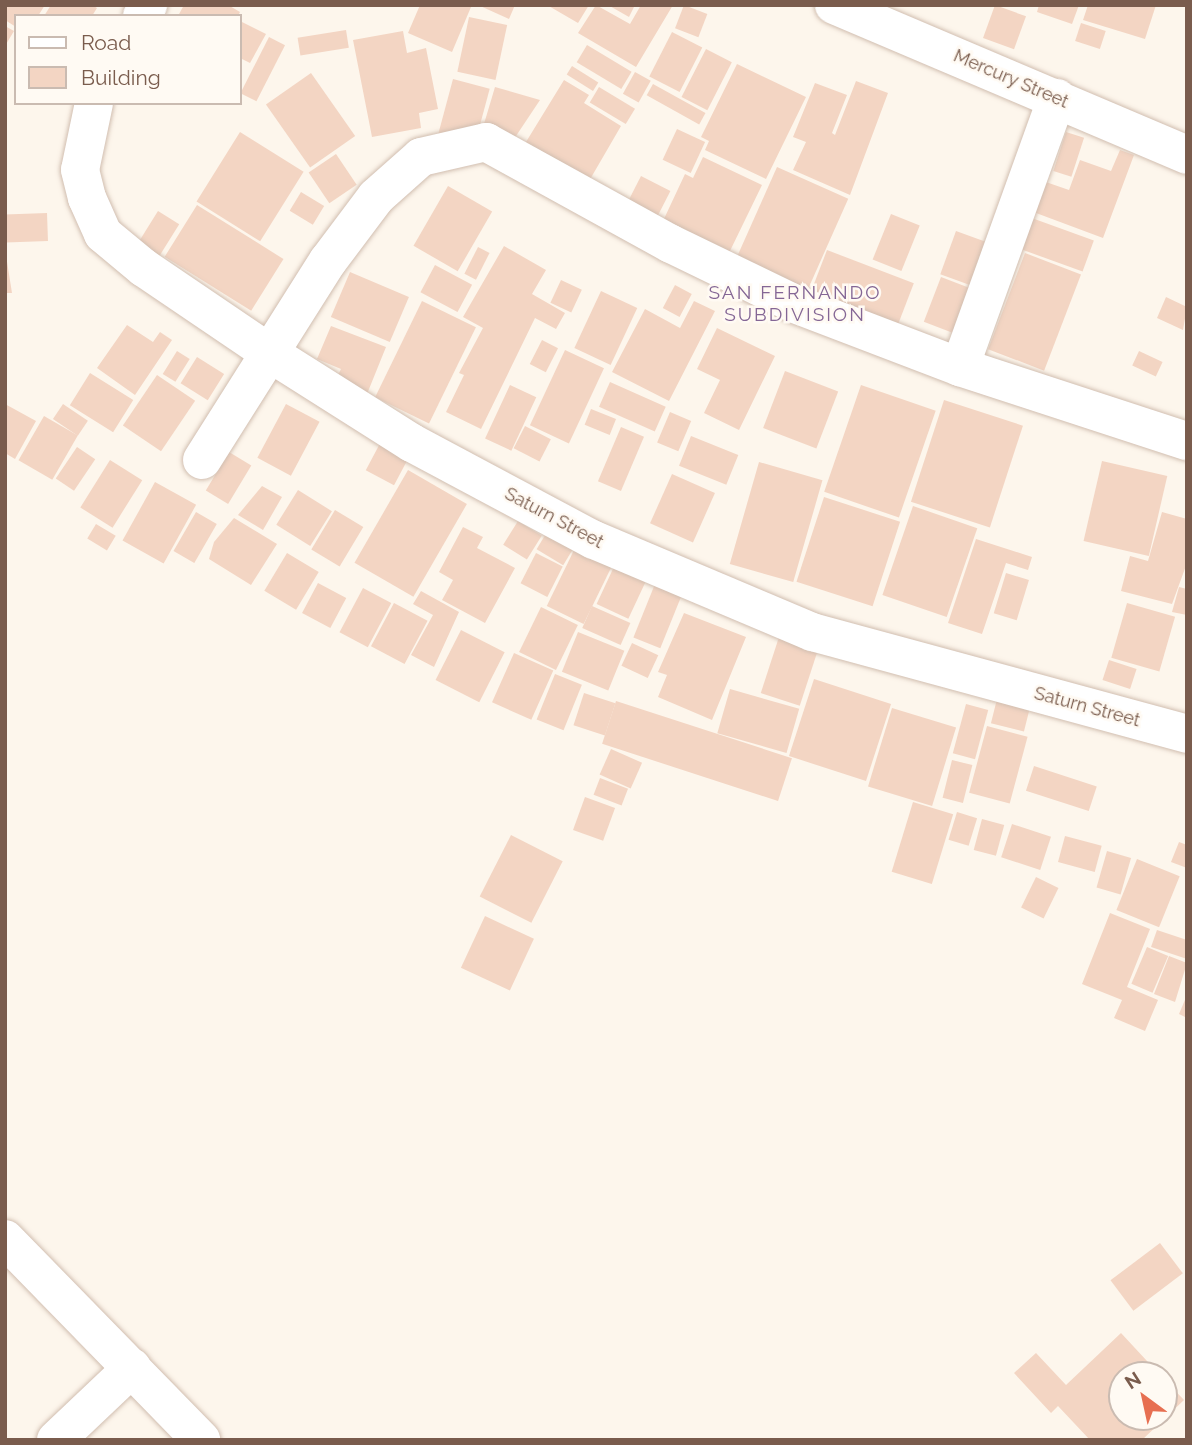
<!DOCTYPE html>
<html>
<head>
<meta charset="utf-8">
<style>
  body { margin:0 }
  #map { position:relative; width:1192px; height:1445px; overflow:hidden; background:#fdf6ec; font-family:Raleway,sans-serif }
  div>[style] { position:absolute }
  .building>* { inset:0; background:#f3d5c3; transform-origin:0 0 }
  .roads { filter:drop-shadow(0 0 2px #d1beb0) drop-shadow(0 0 2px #d1beb0) }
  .minor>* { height:38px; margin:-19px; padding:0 19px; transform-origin:19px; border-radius:19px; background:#fff }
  span { translate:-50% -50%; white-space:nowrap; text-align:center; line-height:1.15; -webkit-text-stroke:5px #fffaf3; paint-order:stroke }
  .street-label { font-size:18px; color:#7a5c4d }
  .neighbourhood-label { font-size:19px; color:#846695; letter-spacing:2px }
  .frame { position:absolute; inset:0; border:7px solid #7a5c4d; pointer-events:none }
  .legend { position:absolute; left:14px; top:14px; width:228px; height:91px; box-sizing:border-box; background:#fffaf3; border:2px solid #cabbb1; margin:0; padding:9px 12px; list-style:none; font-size:21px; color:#7a5c4d }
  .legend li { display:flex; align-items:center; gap:14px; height:35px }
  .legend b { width:35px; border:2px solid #cabbb1 }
  .north { position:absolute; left:1108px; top:1361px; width:70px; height:70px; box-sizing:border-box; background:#fffaf3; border:2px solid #cabbb1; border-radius:50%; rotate:327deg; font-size:19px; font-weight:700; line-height:28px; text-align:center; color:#7a5c4d }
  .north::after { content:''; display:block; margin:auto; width:24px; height:32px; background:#e76f51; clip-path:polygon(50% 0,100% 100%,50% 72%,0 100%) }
</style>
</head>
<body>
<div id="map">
  <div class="building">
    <div style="clip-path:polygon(5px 5px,45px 5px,38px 16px,16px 16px,16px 27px,5px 20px)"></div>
    <div style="clip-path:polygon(51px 5px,92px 5px,97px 8px,92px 16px,44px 16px)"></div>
    <div style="clip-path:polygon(184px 5px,228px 5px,240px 12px,238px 16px,178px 16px)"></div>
    <div style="clip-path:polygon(420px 5px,471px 7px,452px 52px,408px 33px)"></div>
    <div style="clip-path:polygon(478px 5px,515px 5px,509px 19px)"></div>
    <div style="clip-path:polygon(547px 5px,589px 5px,578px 23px)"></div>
    <div style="clip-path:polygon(596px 5px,630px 24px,641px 5px,673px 5px,636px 67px,578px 33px)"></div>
    <div style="clip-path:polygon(608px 5px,635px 5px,629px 17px)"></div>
    <div style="left:684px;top:5px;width:25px;height:25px;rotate:21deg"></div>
    <div style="left:995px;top:5px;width:33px;height:35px;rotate:20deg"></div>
    <div style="clip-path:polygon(1039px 5px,1079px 5px,1072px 24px,1037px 12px)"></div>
    <div style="clip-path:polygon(1088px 5px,1156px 5px,1145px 39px,1083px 20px)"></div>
    <div style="left:469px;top:17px;width:39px;height:56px;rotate:12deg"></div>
    <div style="clip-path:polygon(240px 21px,266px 34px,250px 63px,240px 58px)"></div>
    <div style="left:1081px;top:23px;width:26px;height:19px;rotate:18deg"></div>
    <div style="clip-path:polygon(5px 26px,14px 31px,5px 46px)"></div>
    <div style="left:346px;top:30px;width:18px;height:49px;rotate:81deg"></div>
    <div style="clip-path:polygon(403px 31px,407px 53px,426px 48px,438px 109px,419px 113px,421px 128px,372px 137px,353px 40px)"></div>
    <div style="left:672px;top:32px;width:34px;height:50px;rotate:27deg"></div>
    <div style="left:269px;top:37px;width:18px;height:63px;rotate:27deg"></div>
    <div style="left:587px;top:45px;width:52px;height:20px;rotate:31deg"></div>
    <div style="left:706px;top:49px;width:29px;height:54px;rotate:27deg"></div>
    <div style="clip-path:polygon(737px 64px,806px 97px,766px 179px,705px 150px,709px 141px,701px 137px)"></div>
    <div style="left:572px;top:66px;width:31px;height:10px;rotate:32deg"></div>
    <div style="left:635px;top:72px;width:18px;height:25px;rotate:29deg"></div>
    <div style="left:311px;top:73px;width:77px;height:55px;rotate:55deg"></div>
    <div style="left:453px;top:79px;width:38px;height:58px;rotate:15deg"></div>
    <div style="clip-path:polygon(564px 80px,589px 95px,584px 103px,621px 126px,585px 188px,518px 155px)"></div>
    <div style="clip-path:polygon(856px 81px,888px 93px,850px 195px,793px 170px,806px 142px,793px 137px,815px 83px,847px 95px,832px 133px,835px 135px)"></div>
    <div style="left:653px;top:84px;width:60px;height:13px;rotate:29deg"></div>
    <div style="clip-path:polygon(495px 87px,540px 100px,512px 142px,481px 134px)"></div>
    <div style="left:599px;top:87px;width:42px;height:18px;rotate:31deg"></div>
    <div style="left:677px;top:129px;width:31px;height:34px;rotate:25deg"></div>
    <div style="left:240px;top:132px;width:75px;height:82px;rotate:32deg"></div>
    <div style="left:1066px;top:132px;width:19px;height:41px;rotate:18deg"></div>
    <div style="clip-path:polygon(1120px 150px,1134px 155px,1103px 238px,1028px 210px,1040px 180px,1069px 190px,1080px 160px,1111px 171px)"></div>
    <div style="left:336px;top:154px;width:37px;height:33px;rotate:56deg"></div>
    <div style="clip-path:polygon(703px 157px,762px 185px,729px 253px,663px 221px,685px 174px,693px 178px)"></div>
    <div style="left:777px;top:167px;width:78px;height:102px;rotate:24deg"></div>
    <div style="left:641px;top:176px;width:33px;height:41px;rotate:27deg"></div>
    <div style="left:448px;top:186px;width:51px;height:69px;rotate:30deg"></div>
    <div style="left:301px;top:192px;width:27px;height:22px;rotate:31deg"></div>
    <div style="left:197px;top:205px;width:102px;height:61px;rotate:32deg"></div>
    <div style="left:158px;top:211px;width:25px;height:50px;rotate:32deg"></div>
    <div style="left:47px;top:213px;width:28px;height:42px;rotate:88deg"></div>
    <div style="left:891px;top:214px;width:31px;height:49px;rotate:22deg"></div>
    <div style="left:1029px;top:217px;width:69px;height:33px;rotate:20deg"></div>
    <div style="left:956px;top:231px;width:41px;height:46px;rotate:20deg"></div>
    <div style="clip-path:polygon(504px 246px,546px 270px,532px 294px,565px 313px,556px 329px,535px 318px,481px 429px,446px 412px,464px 375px,459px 373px,483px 328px,463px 317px)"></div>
    <div style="left:478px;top:247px;width:13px;height:30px;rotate:27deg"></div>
    <div style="clip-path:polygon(5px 249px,12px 293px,5px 293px)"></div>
    <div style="left:827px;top:250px;width:93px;height:45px;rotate:21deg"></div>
    <div style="left:1025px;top:253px;width:60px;height:103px;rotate:21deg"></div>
    <div style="left:435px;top:265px;width:42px;height:31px;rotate:28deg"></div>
    <div style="left:350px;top:272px;width:64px;height:49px;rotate:23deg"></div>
    <div style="left:941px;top:277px;width:39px;height:48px;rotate:21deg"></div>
    <div style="left:561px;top:280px;width:23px;height:25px;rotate:25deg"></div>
    <div style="left:675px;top:285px;width:19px;height:26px;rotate:28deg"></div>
    <div style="left:601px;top:291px;width:40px;height:63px;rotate:25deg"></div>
    <div style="clip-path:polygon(1166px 297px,1187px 307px,1183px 330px,1157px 318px)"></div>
    <div style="left:422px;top:301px;width:60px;height:107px;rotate:26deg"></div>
    <div style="clip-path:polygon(694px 301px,715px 311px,669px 401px,612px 372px,645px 309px,680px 328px)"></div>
    <div style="clip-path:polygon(127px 325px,153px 342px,160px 332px,172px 340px,135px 395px,97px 368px)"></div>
    <div style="clip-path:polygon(331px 326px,386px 347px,367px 394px,337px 377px,341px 369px,317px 359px)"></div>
    <div style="clip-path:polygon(717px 328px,775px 356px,739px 430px,704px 413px,720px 380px,697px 369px)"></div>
    <div style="left:542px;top:340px;width:18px;height:27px;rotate:27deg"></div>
    <div style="left:565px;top:350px;width:43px;height:83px;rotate:25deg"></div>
    <div style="left:177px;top:351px;width:15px;height:27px;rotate:32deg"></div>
    <div style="left:1139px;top:351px;width:26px;height:16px;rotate:25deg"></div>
    <div style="left:197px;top:357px;width:32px;height:31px;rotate:32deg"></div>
    <div style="left:785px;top:371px;width:57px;height:61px;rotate:21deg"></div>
    <div style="left:90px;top:373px;width:51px;height:38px;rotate:32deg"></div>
    <div style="left:157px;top:375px;width:46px;height:61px;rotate:34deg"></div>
    <div style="left:610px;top:382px;width:61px;height:27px;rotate:24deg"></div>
    <div style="left:510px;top:385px;width:29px;height:59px;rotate:25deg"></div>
    <div style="left:861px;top:385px;width:79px;height:113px;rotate:19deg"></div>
    <div style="left:944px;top:400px;width:83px;height:107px;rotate:18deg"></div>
    <div style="clip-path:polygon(5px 404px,36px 421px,15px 459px,5px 453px)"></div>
    <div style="left:63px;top:404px;width:30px;height:18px;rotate:34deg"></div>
    <div style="left:286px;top:404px;width:38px;height:61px;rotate:28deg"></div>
    <div style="left:591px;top:409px;width:27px;height:17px;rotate:22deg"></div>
    <div style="left:670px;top:412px;width:23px;height:33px;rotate:23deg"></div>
    <div style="left:44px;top:416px;width:39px;height:51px;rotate:30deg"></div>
    <div style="left:525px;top:426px;width:29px;height:25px;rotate:27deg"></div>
    <div style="left:621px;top:427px;width:25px;height:59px;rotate:23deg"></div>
    <div style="left:385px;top:434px;width:32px;height:41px;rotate:28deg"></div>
    <div style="left:691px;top:436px;width:51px;height:32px;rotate:22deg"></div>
    <div style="left:77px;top:447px;width:22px;height:38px;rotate:34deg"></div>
    <div style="left:229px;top:452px;width:26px;height:45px;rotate:31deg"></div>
    <div style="left:110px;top:460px;width:38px;height:56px;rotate:32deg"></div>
    <div style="left:1102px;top:461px;width:67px;height:82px;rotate:13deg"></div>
    <div style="left:759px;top:462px;width:66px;height:106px;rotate:16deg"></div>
    <div style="left:408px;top:470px;width:68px;height:107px;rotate:30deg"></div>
    <div style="left:672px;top:474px;width:47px;height:54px;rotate:24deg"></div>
    <div style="left:155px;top:482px;width:47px;height:67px;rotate:29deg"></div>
    <div style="clip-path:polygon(262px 486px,282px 497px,263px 530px,238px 515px)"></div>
    <div style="left:298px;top:490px;width:40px;height:41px;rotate:32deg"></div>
    <div style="left:824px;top:497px;width:80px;height:89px;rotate:18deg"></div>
    <div style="left:913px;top:506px;width:68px;height:94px;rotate:19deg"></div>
    <div style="left:335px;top:510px;width:33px;height:46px;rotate:31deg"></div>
    <div style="left:196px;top:512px;width:24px;height:45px;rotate:30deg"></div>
    <div style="clip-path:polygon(1162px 512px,1187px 519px,1187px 563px,1172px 604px,1121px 591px,1130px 556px,1148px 561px)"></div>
    <div style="clip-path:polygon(234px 518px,277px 544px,251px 585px,209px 559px,214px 542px)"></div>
    <div style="left:518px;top:521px;width:28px;height:28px;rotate:32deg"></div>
    <div style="left:96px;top:524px;width:23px;height:17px;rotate:31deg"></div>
    <div style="clip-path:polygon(463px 527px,483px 537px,477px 548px,515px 568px,485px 623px,442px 600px,453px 580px,439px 572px)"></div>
    <div style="left:550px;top:527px;width:31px;height:26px;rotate:31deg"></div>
    <div style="clip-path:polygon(976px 539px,1032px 557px,1028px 570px,1006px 563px,982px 634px,948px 623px)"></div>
    <div style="left:577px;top:544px;width:41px;height:69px;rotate:26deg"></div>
    <div style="left:287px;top:553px;width:37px;height:44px;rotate:31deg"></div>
    <div style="left:536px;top:553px;width:30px;height:34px;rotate:27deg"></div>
    <div style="left:619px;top:556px;width:35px;height:53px;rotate:25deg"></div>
    <div style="left:1006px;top:573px;width:24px;height:42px;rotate:17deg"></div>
    <div style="left:657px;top:579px;width:29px;height:63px;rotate:22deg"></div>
    <div style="left:318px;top:583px;width:32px;height:34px;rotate:28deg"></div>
    <div style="clip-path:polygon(1179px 587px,1187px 589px,1187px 615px,1172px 612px)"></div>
    <div style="left:363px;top:588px;width:32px;height:50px;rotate:28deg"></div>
    <div style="clip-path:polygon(421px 591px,459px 612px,434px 667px,411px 655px,433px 615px,413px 604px)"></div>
    <div style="left:394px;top:603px;width:38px;height:49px;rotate:28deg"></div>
    <div style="left:1127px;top:603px;width:50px;height:57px;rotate:16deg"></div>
    <div style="left:592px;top:606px;width:42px;height:24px;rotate:24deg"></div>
    <div style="left:541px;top:607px;width:41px;height:50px;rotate:26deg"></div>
    <div style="clip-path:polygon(684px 613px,746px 637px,712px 720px,658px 697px,667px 675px,658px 672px)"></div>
    <div style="left:461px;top:630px;width:49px;height:56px;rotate:27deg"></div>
    <div style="left:578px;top:632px;width:50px;height:43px;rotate:22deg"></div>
    <div style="left:779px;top:637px;width:41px;height:59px;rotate:18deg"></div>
    <div style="left:632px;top:643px;width:29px;height:25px;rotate:25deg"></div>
    <div style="left:514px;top:653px;width:43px;height:54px;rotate:24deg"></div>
    <div style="left:1109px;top:660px;width:29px;height:21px;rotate:18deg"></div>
    <div style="left:555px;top:674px;width:29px;height:49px;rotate:22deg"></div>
    <div style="left:814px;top:679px;width:81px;height:81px;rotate:18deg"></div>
    <div style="left:730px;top:689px;width:72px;height:46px;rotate:16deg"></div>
    <div style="left:584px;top:693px;width:33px;height:34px;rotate:18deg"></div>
    <div style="left:997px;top:699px;width:34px;height:25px;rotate:14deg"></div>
    <div style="left:616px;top:701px;width:185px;height:45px;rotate:18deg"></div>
    <div style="left:966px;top:704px;width:23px;height:51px;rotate:15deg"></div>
    <div style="left:892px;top:708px;width:67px;height:82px;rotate:17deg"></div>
    <div style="left:987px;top:726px;width:42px;height:69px;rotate:15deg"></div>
    <div style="left:611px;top:749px;width:34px;height:28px;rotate:24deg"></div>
    <div style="left:952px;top:760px;width:21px;height:39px;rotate:14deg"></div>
    <div style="left:1034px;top:766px;width:66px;height:26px;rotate:18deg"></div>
    <div style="left:600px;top:778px;width:30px;height:18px;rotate:21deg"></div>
    <div style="left:585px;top:797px;width:32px;height:35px;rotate:20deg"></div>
    <div style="left:913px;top:802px;width:42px;height:73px;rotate:17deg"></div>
    <div style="left:957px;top:812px;width:21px;height:29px;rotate:17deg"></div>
    <div style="left:982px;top:819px;width:23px;height:32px;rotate:15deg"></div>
    <div style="left:1012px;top:824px;width:41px;height:35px;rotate:18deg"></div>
    <div style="left:511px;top:835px;width:58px;height:69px;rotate:27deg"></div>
    <div style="left:1065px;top:836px;width:38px;height:27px;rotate:15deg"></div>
    <div style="clip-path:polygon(1179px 842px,1187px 845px,1187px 868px,1171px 862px)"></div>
    <div style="left:1107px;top:851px;width:25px;height:38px;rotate:16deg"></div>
    <div style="left:1137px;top:859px;width:46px;height:55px;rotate:22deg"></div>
    <div style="left:1036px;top:877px;width:25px;height:34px;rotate:26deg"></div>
    <div style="clip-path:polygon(1110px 913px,1150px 929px,1127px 987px,1158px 1000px,1145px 1031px,1114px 1018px,1122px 1000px,1082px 984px)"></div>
    <div style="left:485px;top:916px;width:54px;height:57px;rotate:25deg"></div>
    <div style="clip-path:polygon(1157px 930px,1187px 940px,1187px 959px,1151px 947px)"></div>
    <div style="left:1147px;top:947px;width:23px;height:40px;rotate:23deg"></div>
    <div style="clip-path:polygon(1169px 956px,1187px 963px,1175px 1002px,1154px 994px)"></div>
    <div style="clip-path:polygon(1187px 995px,1187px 1018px,1179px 1014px)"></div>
    <div style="left:1160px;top:1243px;width:38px;height:62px;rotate:53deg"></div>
    <div style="clip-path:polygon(1121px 1333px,1160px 1375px,1122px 1375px,1122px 1417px,1164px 1417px,1164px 1379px,1184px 1400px,1142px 1440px,1090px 1440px,1058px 1406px,1051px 1413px,1014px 1373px,1036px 1353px,1066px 1385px)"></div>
  </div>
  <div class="roads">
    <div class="minor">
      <div style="left:834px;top:5px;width:384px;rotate:23deg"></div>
      <div style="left:142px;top:16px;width:13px;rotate:-61deg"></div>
      <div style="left:94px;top:103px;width:68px;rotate:101.8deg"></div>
      <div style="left:80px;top:170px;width:29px;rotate:76deg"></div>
      <div style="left:87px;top:198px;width:39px;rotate:66deg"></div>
      <div style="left:103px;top:234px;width:53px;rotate:39.7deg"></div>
      <div style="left:144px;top:268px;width:150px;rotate:34.1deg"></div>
      <div style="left:268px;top:352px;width:170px;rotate:32.3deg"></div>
      <div style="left:412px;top:443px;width:206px;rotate:28.1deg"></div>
      <div style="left:594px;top:540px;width:237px;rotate:22.9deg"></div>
      <div style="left:812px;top:632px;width:389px;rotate:15.2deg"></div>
      <div style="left:960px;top:367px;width:286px;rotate:-70.2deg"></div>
      <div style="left:202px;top:460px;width:236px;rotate:-57.7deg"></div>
      <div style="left:328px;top:261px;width:80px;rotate:-53.1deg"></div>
      <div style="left:376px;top:197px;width:60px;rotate:-41.6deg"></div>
      <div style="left:421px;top:157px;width:67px;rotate:-13deg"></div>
      <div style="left:486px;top:142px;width:211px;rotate:28.9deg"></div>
      <div style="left:671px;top:244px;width:138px;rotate:25.8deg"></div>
      <div style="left:795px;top:304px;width:177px;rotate:20.9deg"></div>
      <div style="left:960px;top:367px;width:239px;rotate:18.1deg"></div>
      <div style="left:5px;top:1239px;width:281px;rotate:45.7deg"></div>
      <div style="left:56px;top:1440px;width:105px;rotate:-43.5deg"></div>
    </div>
  </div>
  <div class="street-label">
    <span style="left:1011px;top:79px;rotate:23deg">Mercury Street</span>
    <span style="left:554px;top:518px;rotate:28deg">Saturn Street</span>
    <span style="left:1087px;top:707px;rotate:15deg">Saturn Street</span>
  </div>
  <div class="neighbourhood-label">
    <span style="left:795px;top:304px">SAN FERNANDO<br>SUBDIVISION</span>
  </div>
  <div class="frame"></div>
  <ul class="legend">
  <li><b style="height:9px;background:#fff"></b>Road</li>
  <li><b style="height:19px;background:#f3d5c3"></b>Building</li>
  </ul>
  <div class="north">N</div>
</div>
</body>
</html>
